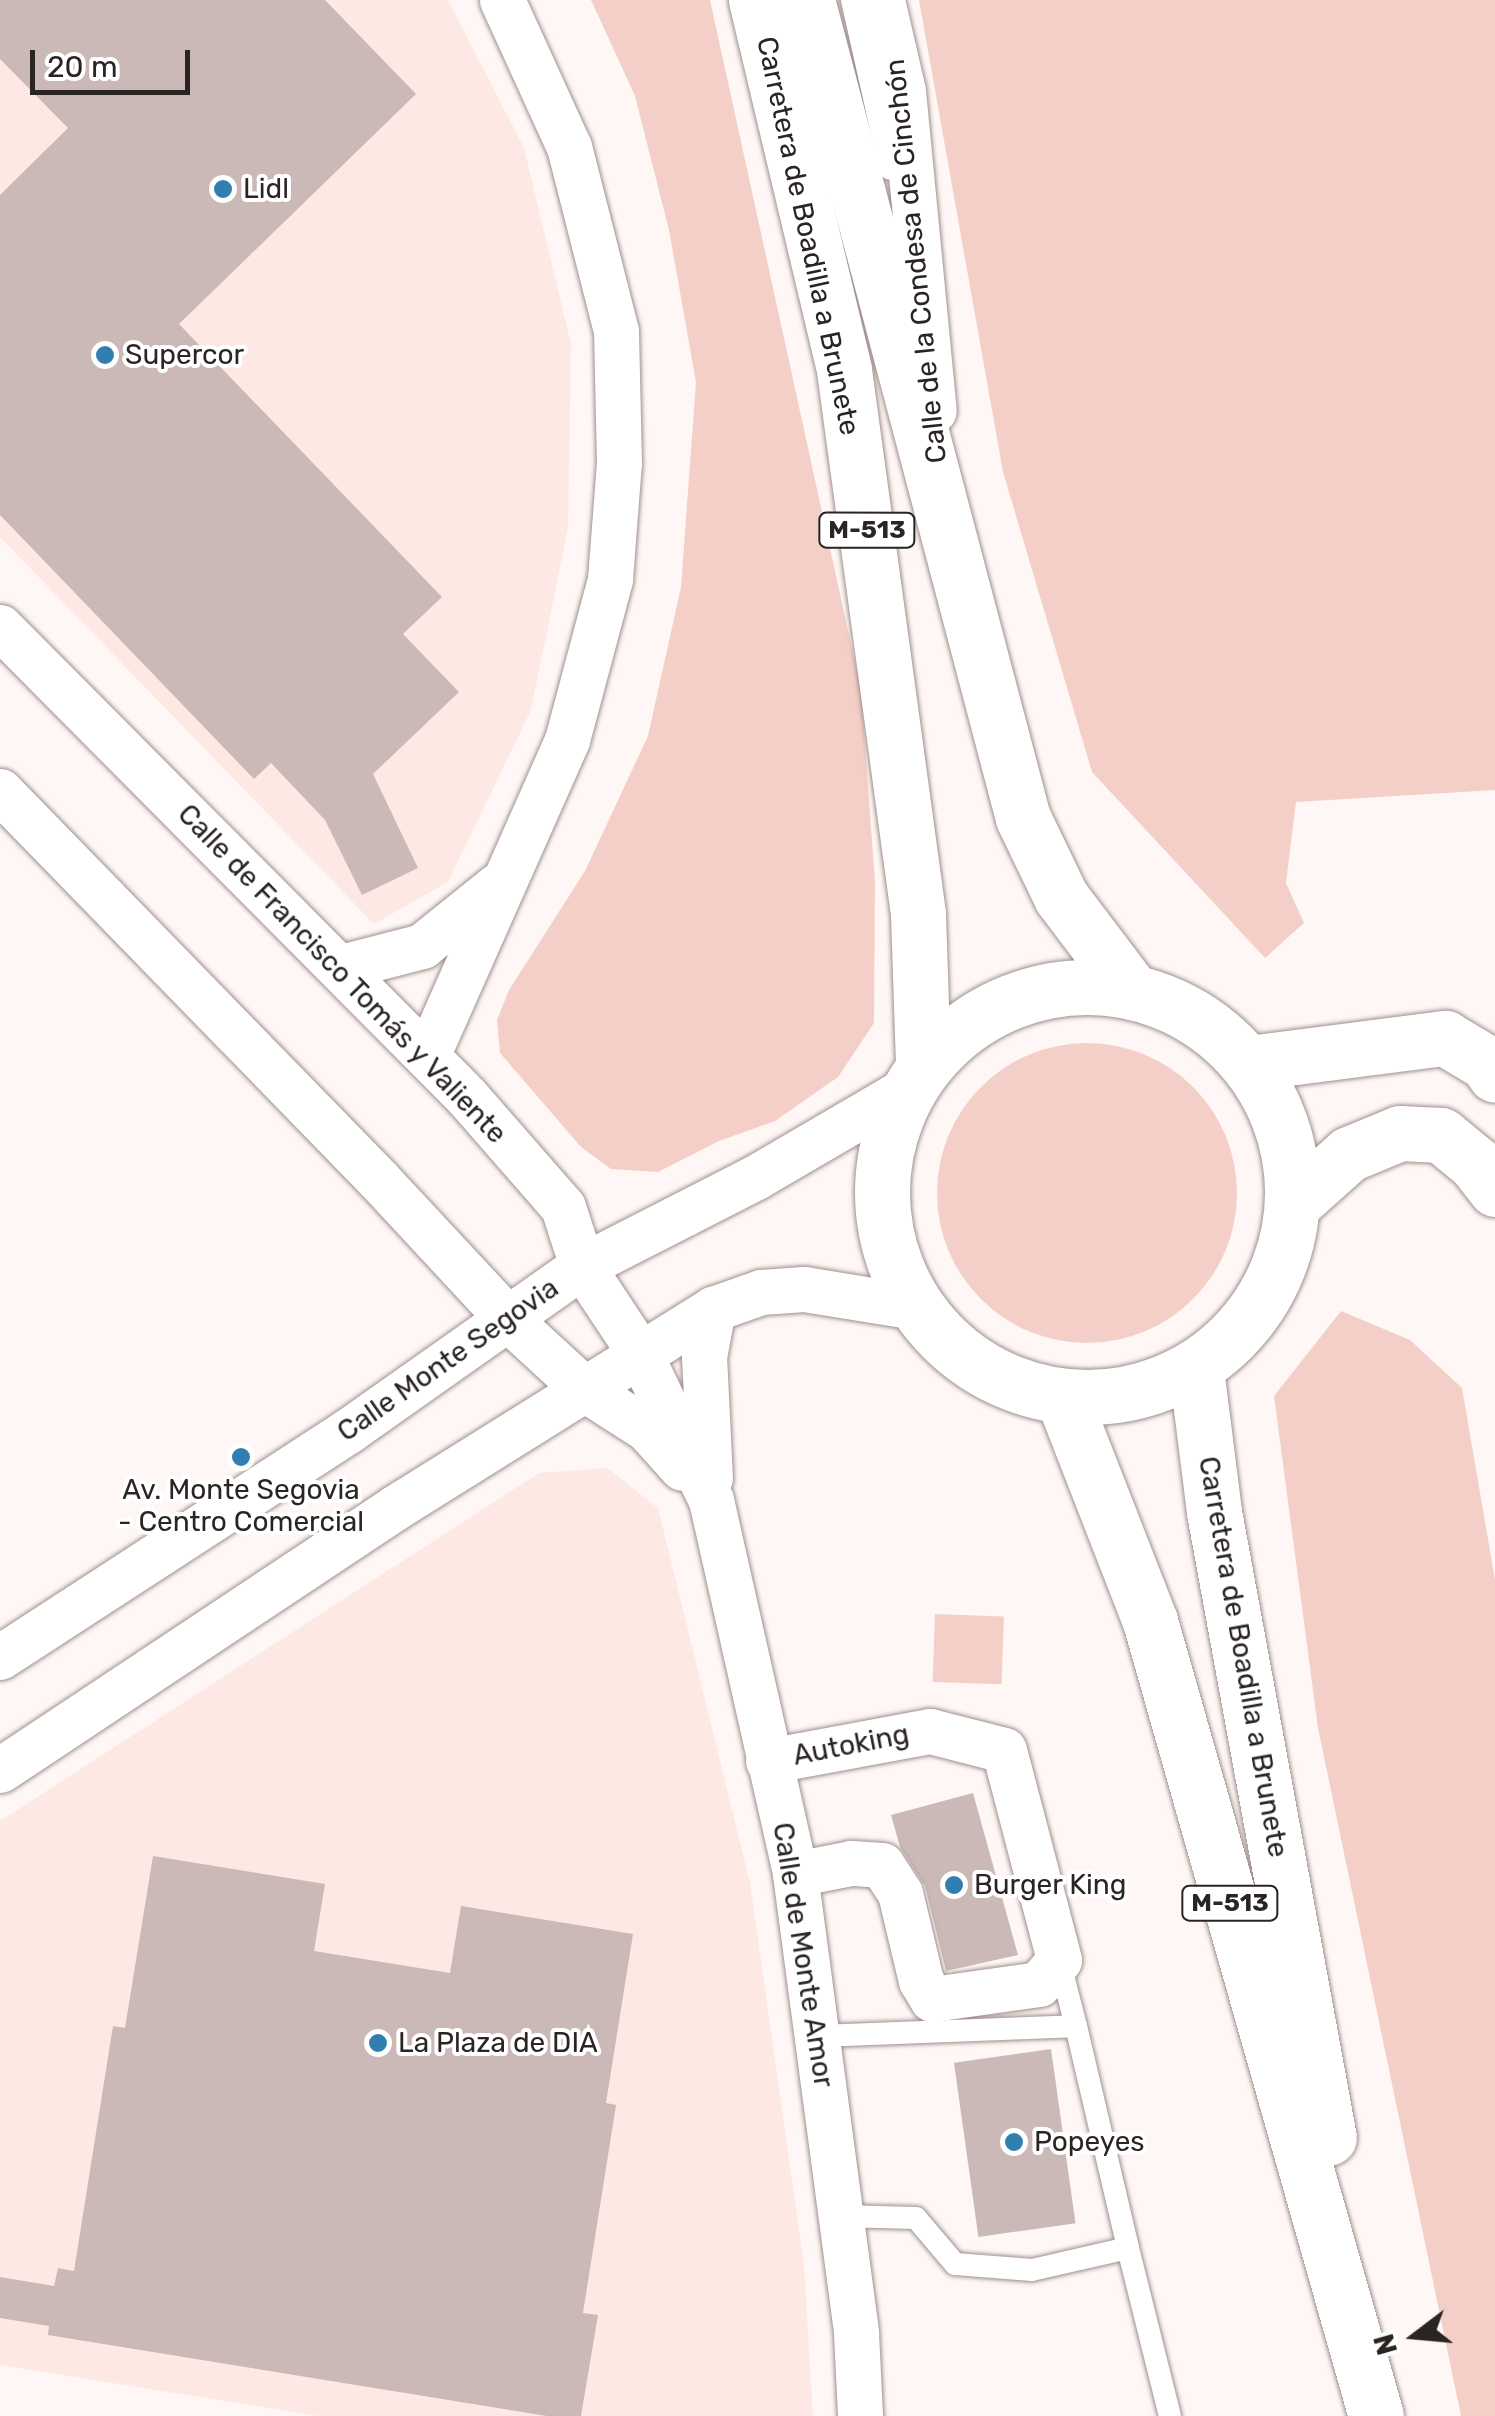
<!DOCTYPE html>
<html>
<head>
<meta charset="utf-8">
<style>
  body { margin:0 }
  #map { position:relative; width:1495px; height:2416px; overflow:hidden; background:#fef7f5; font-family:Rubik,sans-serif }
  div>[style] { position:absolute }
  .built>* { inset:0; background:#fde8e4 }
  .green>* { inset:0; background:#f4cfc8; transform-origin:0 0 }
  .round { border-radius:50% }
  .building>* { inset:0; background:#cab9b6; transform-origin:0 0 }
  .roads { filter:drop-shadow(0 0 2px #9f8f8c) drop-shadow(0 0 2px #9f8f8c) }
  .lane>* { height:22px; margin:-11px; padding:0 11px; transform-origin:11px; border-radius:11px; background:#fff }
  .street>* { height:45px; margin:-22.5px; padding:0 22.5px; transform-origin:22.5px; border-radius:22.5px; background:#fff }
  .secondary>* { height:55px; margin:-27.5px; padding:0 27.5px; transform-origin:27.5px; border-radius:27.5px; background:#fff }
  .primary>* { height:55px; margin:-27.5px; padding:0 27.5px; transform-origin:27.5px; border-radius:27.5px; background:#fff }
  .primary>.ring { margin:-27.5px; padding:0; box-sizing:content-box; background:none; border:55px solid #fff; border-radius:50% }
  .dots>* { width:28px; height:28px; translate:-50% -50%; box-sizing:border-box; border:5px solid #fff; border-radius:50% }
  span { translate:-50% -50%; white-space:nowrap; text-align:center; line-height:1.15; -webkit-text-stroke:8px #fff; paint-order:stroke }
  .shield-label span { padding:2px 8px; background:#fff; border:2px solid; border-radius:8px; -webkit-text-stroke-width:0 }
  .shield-label { font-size:25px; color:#2a2423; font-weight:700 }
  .poi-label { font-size:28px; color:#2a2423 }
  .left { translate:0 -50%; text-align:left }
  .street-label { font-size:28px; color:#2a2423 }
  .north { position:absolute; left:1365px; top:2286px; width:100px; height:100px; -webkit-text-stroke:8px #fff; paint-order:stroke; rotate:254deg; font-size:28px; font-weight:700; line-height:40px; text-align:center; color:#2a2423 }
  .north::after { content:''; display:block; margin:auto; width:35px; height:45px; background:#2a2423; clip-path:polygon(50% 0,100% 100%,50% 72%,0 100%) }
  .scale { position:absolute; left:30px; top:50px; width:160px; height:45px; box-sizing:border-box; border:5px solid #2a2423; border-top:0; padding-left:12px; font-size:30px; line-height:35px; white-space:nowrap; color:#2a2423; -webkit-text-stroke:8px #fff; paint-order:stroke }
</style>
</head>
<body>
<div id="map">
  <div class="built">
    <div style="clip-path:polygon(0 0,448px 0,524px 148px,571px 344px,568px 528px,531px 710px,448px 882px,374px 924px,0 537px)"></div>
    <div style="clip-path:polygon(607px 1468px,658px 1508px,750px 1883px,804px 2265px,813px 2416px,319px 2416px,0 2365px,0 1821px,539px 1473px)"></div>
  </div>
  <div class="green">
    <div style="clip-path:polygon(591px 0,710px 0,861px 690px,875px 882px,874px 1023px,838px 1077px,775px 1121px,719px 1141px,658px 1172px,611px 1169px,581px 1147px,500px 1053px,497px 1020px,509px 990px,585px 871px,648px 736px,681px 587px,696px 382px,669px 230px,635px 96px)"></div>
    <div style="clip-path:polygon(919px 0,1495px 0,1495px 790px,1296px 802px,1286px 883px,1304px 923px,1265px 958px,1092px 772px,1003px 472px)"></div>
    <div class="round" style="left:937px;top:1043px;width:300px;height:300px"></div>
    <div style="clip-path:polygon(1341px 1311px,1410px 1340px,1462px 1388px,1495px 1580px,1495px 2416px,1461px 2416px,1318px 1728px,1274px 1396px)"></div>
    <div style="left:935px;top:1614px;width:69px;height:68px;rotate:2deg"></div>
  </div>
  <div class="building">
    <div style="clip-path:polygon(0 0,325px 0,416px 94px,179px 324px,442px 597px,403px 634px,459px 692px,373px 774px,418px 868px,362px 895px,325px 820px,271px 763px,254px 779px,0 515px,0 195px,68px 128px,0 59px)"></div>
    <div style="clip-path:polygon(973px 1793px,1018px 1955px,946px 1971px,925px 1886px,900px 1847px,891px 1815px)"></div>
    <div style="clip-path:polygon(153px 1856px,325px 1884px,314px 1951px,450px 1973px,461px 1906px,633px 1934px,606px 2103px,616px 2105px,583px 2313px,598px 2315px,581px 2416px,547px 2416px,48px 2335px,49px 2326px,0 2318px,0 2277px,54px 2286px,58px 2268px,74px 2271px,113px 2026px,125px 2028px)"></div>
    <div style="left:1051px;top:2049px;width:176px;height:98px;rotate:82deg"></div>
  </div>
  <div class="roads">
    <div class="lane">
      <div style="left:852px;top:0;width:173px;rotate:77.3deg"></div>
      <div style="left:1059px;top:1960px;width:68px;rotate:75.6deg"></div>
      <div style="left:817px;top:2036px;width:259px;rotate:-2.2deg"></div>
      <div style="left:1076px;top:2026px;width:228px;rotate:76.8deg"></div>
      <div style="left:1128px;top:2248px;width:98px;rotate:167.1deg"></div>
      <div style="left:1032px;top:2270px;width:77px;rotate:-175.5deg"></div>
      <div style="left:955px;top:2264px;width:60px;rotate:-130.3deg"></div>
      <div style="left:916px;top:2218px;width:75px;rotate:-178.5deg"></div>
      <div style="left:1128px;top:2248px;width:173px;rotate:76deg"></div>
    </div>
    <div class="street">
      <div style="left:882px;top:0;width:93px;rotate:77deg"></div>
      <div style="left:903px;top:91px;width:321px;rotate:84.5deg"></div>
      <div style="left:0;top:627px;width:663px;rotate:45.18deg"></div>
      <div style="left:467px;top:1097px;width:146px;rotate:48.9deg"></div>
      <div style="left:563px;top:1207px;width:62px;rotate:72.1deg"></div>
      <div style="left:582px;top:1266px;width:103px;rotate:56.5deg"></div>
      <div style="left:639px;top:1352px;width:165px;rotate:64.1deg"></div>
      <div style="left:711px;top:1500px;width:383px;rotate:77.3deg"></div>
      <div style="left:795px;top:1874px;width:463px;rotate:82.4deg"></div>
      <div style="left:856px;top:2333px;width:83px;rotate:87.2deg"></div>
      <div style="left:0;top:791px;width:542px;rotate:45.75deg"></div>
      <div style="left:378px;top:1179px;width:190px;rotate:47.1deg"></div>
      <div style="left:507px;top:1318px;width:103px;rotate:42.6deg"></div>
      <div style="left:583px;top:1388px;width:76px;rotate:32.6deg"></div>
      <div style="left:647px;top:1429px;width:52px;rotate:48.1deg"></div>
      <div style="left:341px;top:967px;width:84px;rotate:-14.5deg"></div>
      <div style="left:422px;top:946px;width:97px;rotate:-38.8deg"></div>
      <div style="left:427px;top:1056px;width:346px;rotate:-66.1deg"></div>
      <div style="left:567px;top:740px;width:167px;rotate:-75deg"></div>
      <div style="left:610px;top:579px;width:116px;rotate:-85.6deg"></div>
      <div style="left:619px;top:463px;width:132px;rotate:-91.3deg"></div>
      <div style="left:616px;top:331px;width:190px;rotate:-104.3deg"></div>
      <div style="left:569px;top:147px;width:162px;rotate:-114.5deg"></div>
      <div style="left:710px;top:1478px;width:121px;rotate:-92.8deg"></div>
      <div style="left:704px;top:1357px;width:49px;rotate:-79.4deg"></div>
      <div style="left:0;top:1657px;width:415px;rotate:-33deg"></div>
      <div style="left:348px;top:1431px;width:286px;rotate:-35.2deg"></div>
      <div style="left:582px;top:1266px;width:195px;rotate:-27.1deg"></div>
      <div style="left:756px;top:1177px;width:178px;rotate:-30.3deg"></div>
      <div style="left:768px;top:1761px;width:165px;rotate:-10.5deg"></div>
      <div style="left:930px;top:1731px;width:76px;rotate:14.4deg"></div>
      <div style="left:1004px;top:1750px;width:217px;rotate:75.3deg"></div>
      <div style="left:1059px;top:1960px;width:31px;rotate:130deg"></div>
      <div style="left:1039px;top:1984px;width:108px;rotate:172deg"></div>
      <div style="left:932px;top:1999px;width:21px;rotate:-121deg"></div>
      <div style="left:921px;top:1981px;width:90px;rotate:-103.4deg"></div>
      <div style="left:900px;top:1893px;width:33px;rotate:-123deg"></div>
      <div style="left:882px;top:1865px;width:31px;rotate:-176deg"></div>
      <div style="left:851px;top:1863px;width:57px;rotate:168.9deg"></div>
      <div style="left:0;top:1770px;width:475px;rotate:-33.6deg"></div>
      <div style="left:396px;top:1507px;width:374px;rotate:-32deg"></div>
      <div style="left:713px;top:1309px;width:51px;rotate:-19.5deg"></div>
      <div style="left:761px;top:1292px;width:43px;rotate:-4deg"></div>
      <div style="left:804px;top:1289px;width:112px;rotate:9.2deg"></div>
    </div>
    <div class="secondary">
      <div style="left:1249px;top:1063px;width:198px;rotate:-7.3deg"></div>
      <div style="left:1445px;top:1038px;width:49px;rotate:30.8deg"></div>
      <div style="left:1487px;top:1063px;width:14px;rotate:56deg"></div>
      <div style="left:1293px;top:1204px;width:75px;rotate:-41.8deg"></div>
      <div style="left:1349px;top:1154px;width:55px;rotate:-22.4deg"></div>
      <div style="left:1400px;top:1133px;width:41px;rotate:2.8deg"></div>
      <div style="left:1441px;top:1135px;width:44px;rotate:39.5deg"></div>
      <div style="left:1475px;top:1163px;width:33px;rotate:52deg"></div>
    </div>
    <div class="primary">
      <div style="left:756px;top:0;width:380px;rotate:76.6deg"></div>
      <div style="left:844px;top:370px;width:549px;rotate:82.25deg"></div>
      <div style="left:918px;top:914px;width:154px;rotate:88.1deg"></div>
      <div style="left:807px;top:0;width:846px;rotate:75.21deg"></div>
      <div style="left:1023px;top:818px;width:88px;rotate:64.3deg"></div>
      <div style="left:1061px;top:897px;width:118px;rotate:52.9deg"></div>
      <div class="ring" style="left:882px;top:987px;width:355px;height:355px"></div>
      <div style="left:1196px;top:1369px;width:144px;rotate:82.8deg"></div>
      <div style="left:1214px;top:1512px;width:636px;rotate:79.59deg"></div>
      <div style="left:1063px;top:1398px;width:239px;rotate:68.7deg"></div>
      <div style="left:1150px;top:1621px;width:826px;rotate:74.13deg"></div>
    </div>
  </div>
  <div class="dots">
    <div style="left:223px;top:189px;background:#317fb1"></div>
    <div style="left:105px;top:355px;background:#317fb1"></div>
    <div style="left:241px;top:1457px;background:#317fb1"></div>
    <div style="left:954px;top:1885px;background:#317fb1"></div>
    <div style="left:378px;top:2043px;background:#317fb1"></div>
    <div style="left:1014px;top:2142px;background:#317fb1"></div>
  </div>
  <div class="shield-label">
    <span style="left:867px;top:530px">M-513</span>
    <span style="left:1230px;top:1903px">M-513</span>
  </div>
  <div class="poi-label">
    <span class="left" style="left:243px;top:189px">Lidl</span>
    <span class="left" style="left:125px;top:355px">Supercor</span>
    <span style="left:241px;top:1506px">Av. Monte Segovia<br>- Centro Comercial</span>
    <span class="left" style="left:974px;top:1885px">Burger King</span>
    <span class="left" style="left:398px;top:2043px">La Plaza de DIA</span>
    <span class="left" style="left:1034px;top:2142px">Popeyes</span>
  </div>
  <div class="street-label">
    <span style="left:808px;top:236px;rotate:78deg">Carretera de Boadilla a Brunete</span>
    <span style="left:916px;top:261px;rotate:-96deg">Calle de la Condesa de Cinchón</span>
    <span style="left:342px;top:974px;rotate:46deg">Calle de Francisco Tomás y Valiente</span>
    <span style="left:448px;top:1360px;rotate:-35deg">Calle Monte Segovia</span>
    <span style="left:1243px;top:1657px;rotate:80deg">Carretera de Boadilla a Brunete</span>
    <span style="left:851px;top:1745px;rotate:-11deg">Autoking</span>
    <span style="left:803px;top:1955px;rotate:81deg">Calle de Monte Amor</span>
  </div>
  <div class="north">N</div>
  <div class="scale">20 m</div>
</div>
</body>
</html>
